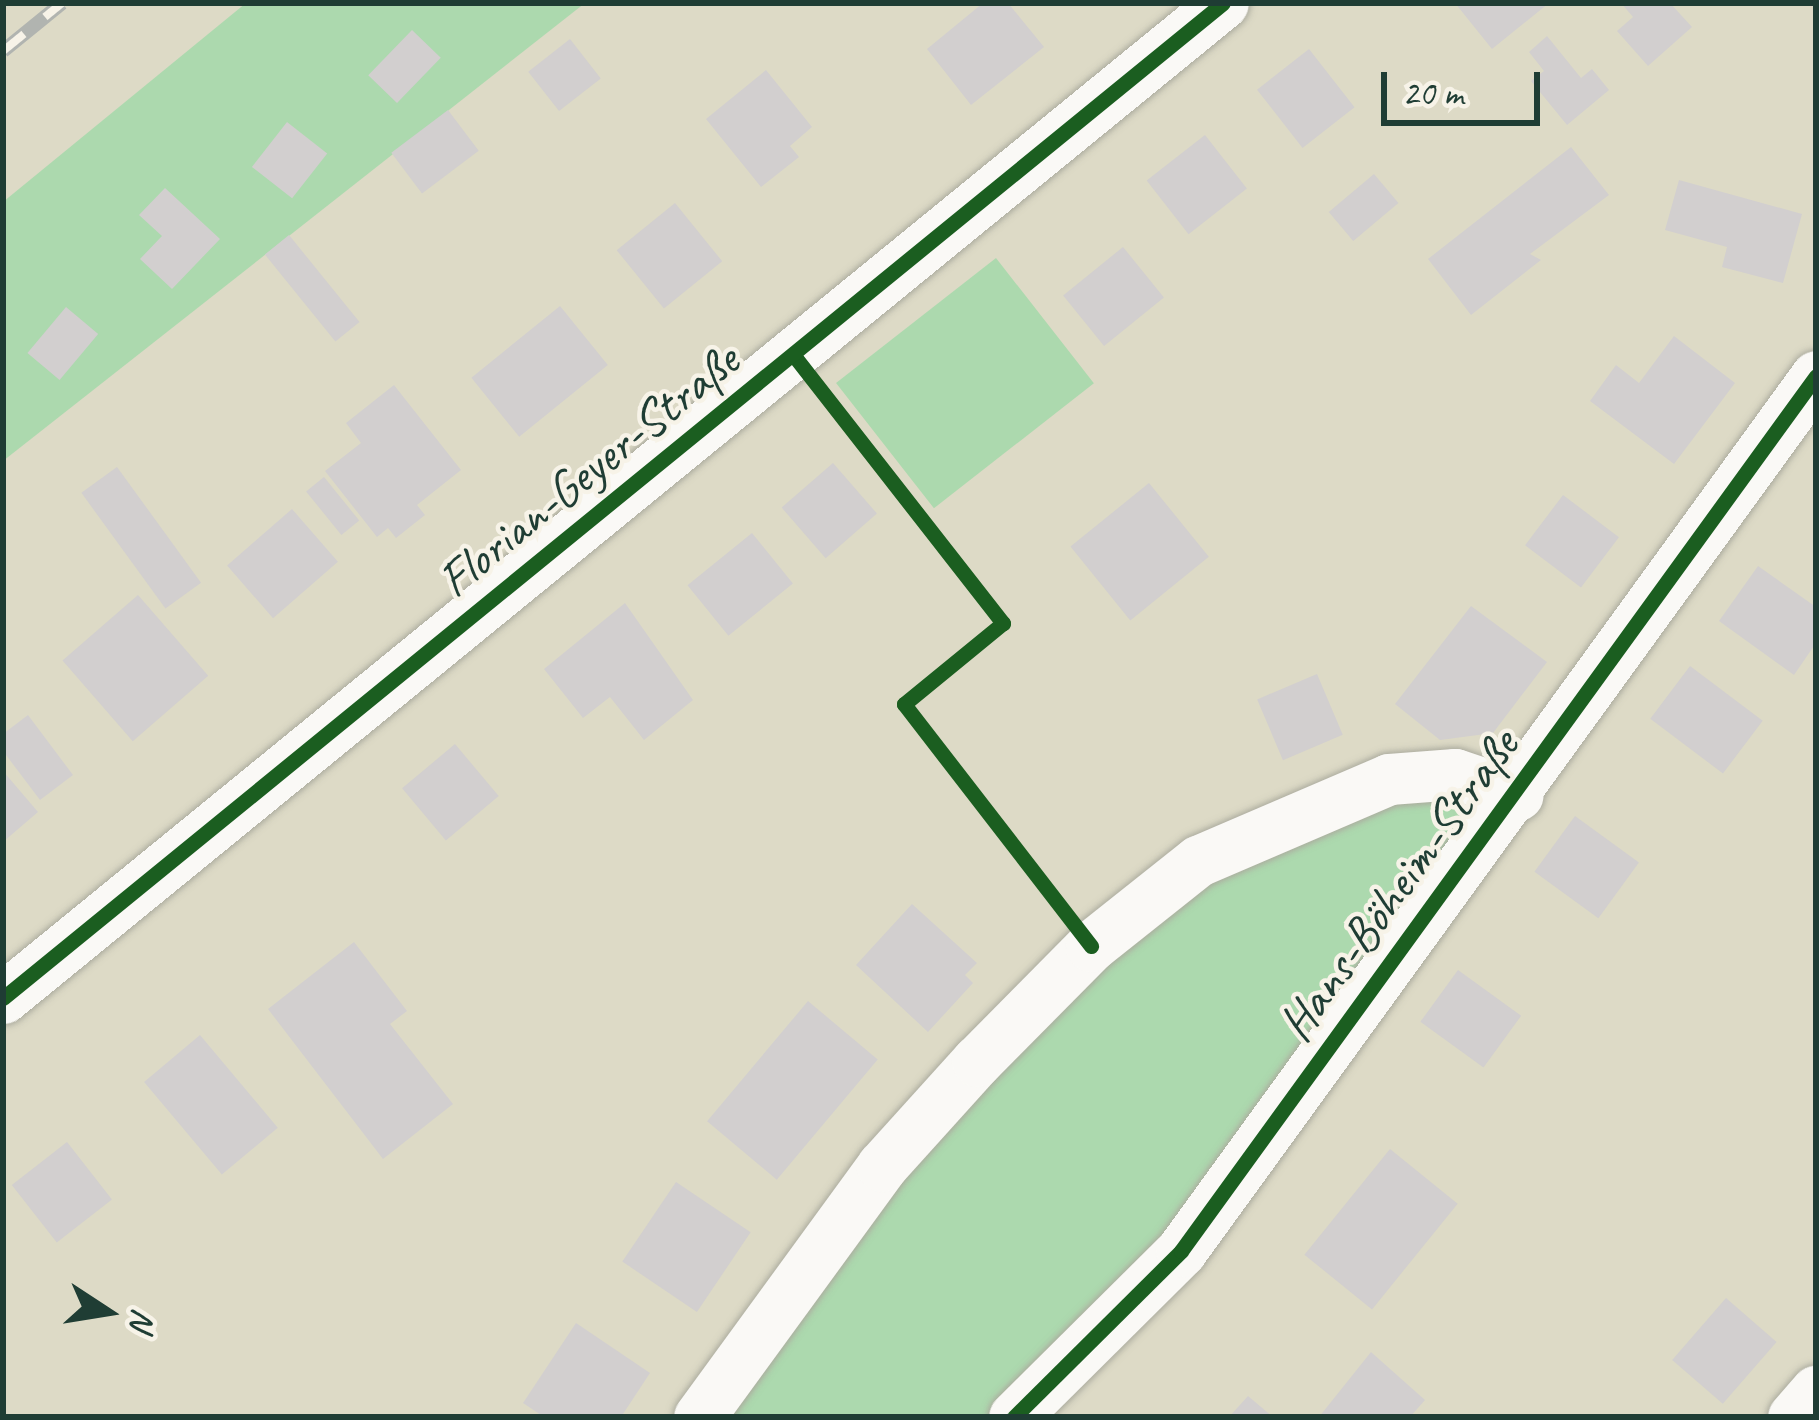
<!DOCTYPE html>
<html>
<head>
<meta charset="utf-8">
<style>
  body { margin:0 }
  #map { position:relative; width:1819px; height:1420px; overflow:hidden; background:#dddac6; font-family:Caveat,sans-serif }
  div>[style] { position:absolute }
  .green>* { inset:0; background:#acd9ae; transform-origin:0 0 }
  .building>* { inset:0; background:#d2cfcf; transform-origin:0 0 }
  .roads { filter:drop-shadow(0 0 3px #acac9f) drop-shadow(0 0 3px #acac9f) }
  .minor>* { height:51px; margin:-25.5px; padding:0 25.5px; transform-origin:25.5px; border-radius:25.5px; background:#faf9f6 }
  .rail>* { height:14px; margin-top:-7px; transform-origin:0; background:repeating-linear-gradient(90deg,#f7f3e8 0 27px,#b1b4b0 0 54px); box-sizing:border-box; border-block:3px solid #b1b4b0 }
  .cycleway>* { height:15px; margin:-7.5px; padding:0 7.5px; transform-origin:7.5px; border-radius:7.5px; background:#1b5e20 }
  span { translate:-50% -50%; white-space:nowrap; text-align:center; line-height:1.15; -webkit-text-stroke:9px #f7f3e8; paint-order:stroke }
  .street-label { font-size:51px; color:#1f3d34 }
  .frame { position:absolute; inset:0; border:6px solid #1f3d34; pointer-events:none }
  .north { position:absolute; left:48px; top:1252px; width:120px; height:120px; -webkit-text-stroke:9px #f7f3e8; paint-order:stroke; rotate:102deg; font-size:33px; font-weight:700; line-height:48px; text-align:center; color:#1f3d34 }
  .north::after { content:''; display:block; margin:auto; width:42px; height:54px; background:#1f3d34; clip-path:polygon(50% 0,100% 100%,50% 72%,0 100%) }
  .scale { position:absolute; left:1381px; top:72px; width:159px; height:54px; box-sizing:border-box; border:6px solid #1f3d34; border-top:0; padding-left:15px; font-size:36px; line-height:42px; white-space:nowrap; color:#1f3d34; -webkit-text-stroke:9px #f7f3e8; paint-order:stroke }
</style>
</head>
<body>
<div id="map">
  <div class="green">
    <div style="clip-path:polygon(246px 3px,585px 3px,3px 461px,3px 202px)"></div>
    <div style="left:996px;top:258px;width:159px;height:203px;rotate:52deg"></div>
    <div style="clip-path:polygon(1417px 794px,1444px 795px,1471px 816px,1168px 1235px,991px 1417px,719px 1417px,987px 1068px,1206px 877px)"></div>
  </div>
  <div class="building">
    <div style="clip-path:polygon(983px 3px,1008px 3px,1044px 47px,971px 105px,927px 49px)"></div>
    <div style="clip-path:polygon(1455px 3px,1549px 3px,1492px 49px)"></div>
    <div style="clip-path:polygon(1621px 3px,1670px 3px,1692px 27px,1648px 66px,1617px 31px,1633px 17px)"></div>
    <div style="left:412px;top:30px;width:40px;height:63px;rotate:44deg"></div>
    <div style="clip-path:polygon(1547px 36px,1581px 78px,1592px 69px,1609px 90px,1567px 125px,1531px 81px,1544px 71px,1529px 52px)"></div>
    <div style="left:570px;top:39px;width:50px;height:53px;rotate:52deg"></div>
    <div style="left:1309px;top:49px;width:74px;height:66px;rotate:52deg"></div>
    <div style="clip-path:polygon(766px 70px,812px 127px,790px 146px,799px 157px,761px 187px,706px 119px)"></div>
    <div style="left:448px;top:110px;width:51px;height:71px;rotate:53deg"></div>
    <div style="left:287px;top:122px;width:51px;height:57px;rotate:38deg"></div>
    <div style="left:1205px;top:135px;width:68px;height:74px;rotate:52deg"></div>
    <div style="clip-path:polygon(1571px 147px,1609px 195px,1530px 254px,1541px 260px,1471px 315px,1428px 259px)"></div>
    <div style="left:1374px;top:174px;width:38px;height:59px;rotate:50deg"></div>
    <div style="clip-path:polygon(1679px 180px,1802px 214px,1783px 283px,1722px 267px,1727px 247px,1665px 230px)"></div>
    <div style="clip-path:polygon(165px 188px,220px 239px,172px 289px,140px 259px,162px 236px,139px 215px)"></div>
    <div style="left:675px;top:203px;width:75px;height:75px;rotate:51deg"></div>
    <div style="left:289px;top:235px;width:112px;height:31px;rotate:51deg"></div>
    <div style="left:1123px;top:247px;width:65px;height:77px;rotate:51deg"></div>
    <div style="left:560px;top:306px;width:76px;height:114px;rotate:51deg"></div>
    <div style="left:66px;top:307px;width:42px;height:60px;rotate:40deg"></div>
    <div style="clip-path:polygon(1674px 336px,1735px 383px,1674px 464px,1590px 401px,1616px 365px,1639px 383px)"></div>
    <div style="clip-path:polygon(394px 385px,461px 470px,417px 505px,425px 515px,396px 538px,388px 528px,377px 537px,325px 471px,361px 443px,346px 423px)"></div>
    <div style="left:833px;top:463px;width:67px;height:68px;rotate:49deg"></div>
    <div style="left:117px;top:467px;width:143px;height:44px;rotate:54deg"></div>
    <div style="left:324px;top:477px;width:56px;height:23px;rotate:51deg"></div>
    <div style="left:1149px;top:483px;width:95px;height:101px;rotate:51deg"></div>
    <div style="left:1563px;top:495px;width:70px;height:63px;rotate:37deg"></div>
    <div style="left:292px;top:509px;width:70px;height:86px;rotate:49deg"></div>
    <div style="left:752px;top:533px;width:65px;height:83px;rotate:51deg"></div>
    <div style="clip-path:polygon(1758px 566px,1816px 607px,1816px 643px,1794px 675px,1719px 621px)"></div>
    <div style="left:138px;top:595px;width:107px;height:100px;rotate:49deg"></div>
    <div style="clip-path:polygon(625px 603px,693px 700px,644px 740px,610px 697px,583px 718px,544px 669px)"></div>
    <div style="clip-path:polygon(1471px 606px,1547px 662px,1493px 733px,1440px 740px,1395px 704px)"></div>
    <div style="left:1690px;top:666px;width:91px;height:66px;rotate:37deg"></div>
    <div style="left:1317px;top:674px;width:66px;height:65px;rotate:67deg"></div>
    <div style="clip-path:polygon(28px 715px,73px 775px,40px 800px,3px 751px,3px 734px)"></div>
    <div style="left:455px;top:744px;width:68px;height:69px;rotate:50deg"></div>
    <div style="clip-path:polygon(3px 771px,38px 812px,3px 842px)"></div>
    <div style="left:1575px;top:816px;width:79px;height:69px;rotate:36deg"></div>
    <div style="clip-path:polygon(912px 904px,977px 963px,965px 975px,973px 983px,928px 1032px,856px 965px)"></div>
    <div style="clip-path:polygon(354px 942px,407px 1011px,390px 1024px,453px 1104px,383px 1159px,268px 1009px)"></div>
    <div style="left:1458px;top:970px;width:78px;height:64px;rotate:36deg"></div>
    <div style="left:808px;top:1001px;width:91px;height:157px;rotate:40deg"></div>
    <div style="left:200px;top:1035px;width:121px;height:73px;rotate:50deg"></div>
    <div style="left:67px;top:1142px;width:73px;height:70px;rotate:52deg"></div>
    <div style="left:1390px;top:1149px;width:87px;height:136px;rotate:39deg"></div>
    <div style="left:676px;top:1182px;width:90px;height:96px;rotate:34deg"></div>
    <div style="left:1726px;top:1298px;width:67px;height:82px;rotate:41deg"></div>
    <div style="clip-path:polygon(576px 1323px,650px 1373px,621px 1417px,544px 1417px,523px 1403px)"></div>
    <div style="clip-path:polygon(1371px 1352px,1425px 1400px,1410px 1417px,1319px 1417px)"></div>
    <div style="clip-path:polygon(1248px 1396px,1273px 1417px,1229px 1417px)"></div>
  </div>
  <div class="roads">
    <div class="minor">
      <div style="left:3px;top:998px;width:1574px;rotate:-39.2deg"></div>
      <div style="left:699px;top:1417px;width:311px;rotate:-53.9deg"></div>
      <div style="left:882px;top:1166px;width:142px;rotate:-47.9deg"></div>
      <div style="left:977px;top:1061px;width:162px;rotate:-45.3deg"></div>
      <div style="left:1091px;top:946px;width:137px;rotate:-38.5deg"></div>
      <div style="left:1198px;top:861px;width:208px;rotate:-23.2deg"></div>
      <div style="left:1389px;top:779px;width:66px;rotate:-4.3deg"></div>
      <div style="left:1455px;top:774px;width:66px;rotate:18.4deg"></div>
      <div style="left:1014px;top:1417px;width:235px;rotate:-44.8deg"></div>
      <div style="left:1181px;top:1251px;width:1081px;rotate:-54.03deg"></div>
      <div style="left:1793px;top:1417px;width:35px;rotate:-49deg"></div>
    </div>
  </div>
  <div class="rail">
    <div style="left:3px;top:51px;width:76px;rotate:-39.1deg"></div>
  </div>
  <div class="cycleway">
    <div style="left:795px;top:357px;width:338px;rotate:52deg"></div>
    <div style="left:1003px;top:623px;width:128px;rotate:140.7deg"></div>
    <div style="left:904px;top:704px;width:306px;rotate:52.3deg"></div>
    <div style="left:3px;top:998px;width:1574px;rotate:-39.2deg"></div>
    <div style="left:1014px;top:1417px;width:235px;rotate:-44.8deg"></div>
    <div style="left:1181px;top:1251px;width:1081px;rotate:-54.03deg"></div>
  </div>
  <div class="street-label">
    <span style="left:588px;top:470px;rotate:-39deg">Florian-Geyer-Straße</span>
    <span style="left:1398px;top:885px;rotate:-54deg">Hans-Böheim-Straße</span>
  </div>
  <div class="frame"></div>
  <div class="north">N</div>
  <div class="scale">20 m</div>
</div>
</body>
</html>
